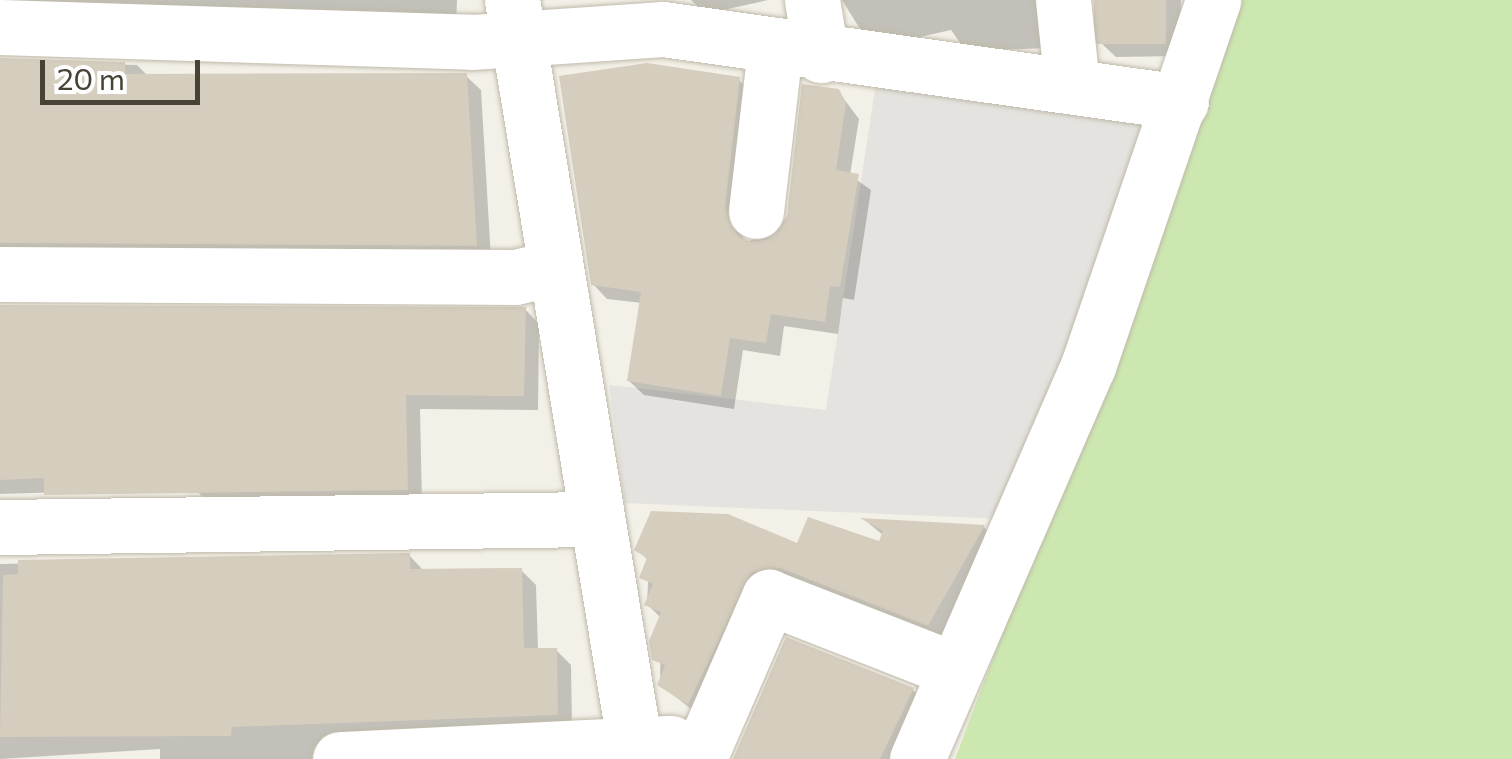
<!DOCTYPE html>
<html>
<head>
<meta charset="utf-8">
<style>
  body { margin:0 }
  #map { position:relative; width:1512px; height:759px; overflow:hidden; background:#f3f0e7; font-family:Commissioner,sans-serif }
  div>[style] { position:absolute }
  .green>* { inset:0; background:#cce8b0 }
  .parking>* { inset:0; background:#e5e3df }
  .shadow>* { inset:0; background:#0003 }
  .building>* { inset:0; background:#d5cdbd; transform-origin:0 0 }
  .roads { filter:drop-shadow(0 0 2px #bfb9aa) drop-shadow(0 0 2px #bfb9aa) }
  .minor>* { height:55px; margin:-27.5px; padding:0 27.5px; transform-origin:27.5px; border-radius:27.5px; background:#fff }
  span { translate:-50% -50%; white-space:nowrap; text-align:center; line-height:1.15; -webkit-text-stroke:8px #fff; paint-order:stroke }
  .scale { position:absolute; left:40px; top:60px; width:160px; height:45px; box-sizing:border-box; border:5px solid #474136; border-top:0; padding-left:12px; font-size:30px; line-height:35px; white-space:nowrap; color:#474136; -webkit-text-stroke:8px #fff; paint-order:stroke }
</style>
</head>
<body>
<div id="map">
  <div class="green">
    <div style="clip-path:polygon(1228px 0,1512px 0,1512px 759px,955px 759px,1121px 319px)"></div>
  </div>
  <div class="parking">
    <div style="clip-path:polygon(876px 83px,1162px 126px,1003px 519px,625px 503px,609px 385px,826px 410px)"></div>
  </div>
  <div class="shadow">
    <div style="clip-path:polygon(0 0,457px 0,456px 23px)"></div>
    <div style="clip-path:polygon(691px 0,768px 0,705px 14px)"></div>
    <div style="clip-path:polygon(842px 0,1052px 0,1049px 48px,966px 51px,951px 30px,897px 42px,865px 37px)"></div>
    <div style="clip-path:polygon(1094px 0,1181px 0,1179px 56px,1116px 57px,1101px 43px)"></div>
    <div style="clip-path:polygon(0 61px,137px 65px,148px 76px,466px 76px,481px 90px,491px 259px,0 261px)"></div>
    <div style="clip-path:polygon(739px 80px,753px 94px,738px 224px,745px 242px,782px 232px,838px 91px,859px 119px,850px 175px,871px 190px,854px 300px,843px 298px,838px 334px,784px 326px,780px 356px,743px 350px,734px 409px,644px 395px,629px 381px,642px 303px,607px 299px,593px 284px)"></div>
    <div style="clip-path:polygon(0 308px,525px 309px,539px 324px,538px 410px,420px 409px,422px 504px,210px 507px,195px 488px,0 494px)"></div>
    <div style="clip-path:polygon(866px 521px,984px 527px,998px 542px,943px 639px,797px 581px,703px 718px,660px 685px,661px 618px,647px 604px,649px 561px,637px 549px,881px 544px,884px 536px)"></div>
    <div style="clip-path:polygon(409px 555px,423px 570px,521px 570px,536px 585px,538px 651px,556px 650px,571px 665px,572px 728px,331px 759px,160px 759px,160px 749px,0 759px,0 564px)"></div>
    <div style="clip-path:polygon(913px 690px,927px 704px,903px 759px,746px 759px)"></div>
  </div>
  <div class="building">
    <div style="left:1094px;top:0;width:72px;height:44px"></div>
    <div style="clip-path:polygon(0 58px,125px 62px,125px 74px,467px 73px,477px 246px,0 243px)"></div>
    <div style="clip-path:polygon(647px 63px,740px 77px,725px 208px,737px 235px,751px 242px,769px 239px,787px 216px,802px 84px,839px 89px,846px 103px,836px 170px,859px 174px,840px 287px,830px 286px,825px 322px,771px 314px,766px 343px,730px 338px,721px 396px,627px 381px,641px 292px,591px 285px,559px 76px)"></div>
    <div style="clip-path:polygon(0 305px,526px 307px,524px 396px,406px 395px,408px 490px,44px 495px,44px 478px,0 480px)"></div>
    <div style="clip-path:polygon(651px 511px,728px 514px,797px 543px,808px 517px,879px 541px,883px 531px,860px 518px,985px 525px,928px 626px,780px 568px,751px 572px,688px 705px,657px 685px,665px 665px,652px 660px,649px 641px,661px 612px,644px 605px,653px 584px,639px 578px,647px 558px,634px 550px)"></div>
    <div style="clip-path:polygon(410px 553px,410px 569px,522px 568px,524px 648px,557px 648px,558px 715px,232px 727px,231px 736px,0 737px,3px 575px,18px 574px,18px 560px)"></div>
    <div style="clip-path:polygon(786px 637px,914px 688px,880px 759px,733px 759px)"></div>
  </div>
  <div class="roads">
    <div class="minor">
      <div style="left:512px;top:0;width:769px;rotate:80.65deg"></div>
      <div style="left:812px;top:0;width:56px;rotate:80.7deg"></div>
      <div style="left:1063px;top:0;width:85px;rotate:84deg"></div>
      <div style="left:0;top:27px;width:472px;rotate:1.8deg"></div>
      <div style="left:472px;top:42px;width:191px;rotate:-3.9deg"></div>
      <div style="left:663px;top:29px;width:523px;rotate:8.02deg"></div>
      <div style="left:756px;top:211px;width:163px;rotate:-83.3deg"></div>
      <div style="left:0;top:274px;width:515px;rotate:0.33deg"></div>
      <div style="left:515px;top:277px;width:39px;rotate:-13deg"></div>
      <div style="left:0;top:527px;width:596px;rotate:-0.77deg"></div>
      <div style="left:699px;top:758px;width:176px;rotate:-66.5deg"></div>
      <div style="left:769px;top:597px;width:200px;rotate:21.4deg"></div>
      <div style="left:340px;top:759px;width:331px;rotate:-2.8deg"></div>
      <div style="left:917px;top:759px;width:429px;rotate:-66.5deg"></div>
      <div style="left:1088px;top:366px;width:387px;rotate:-71.1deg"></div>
    </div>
  </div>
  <div class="scale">20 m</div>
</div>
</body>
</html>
